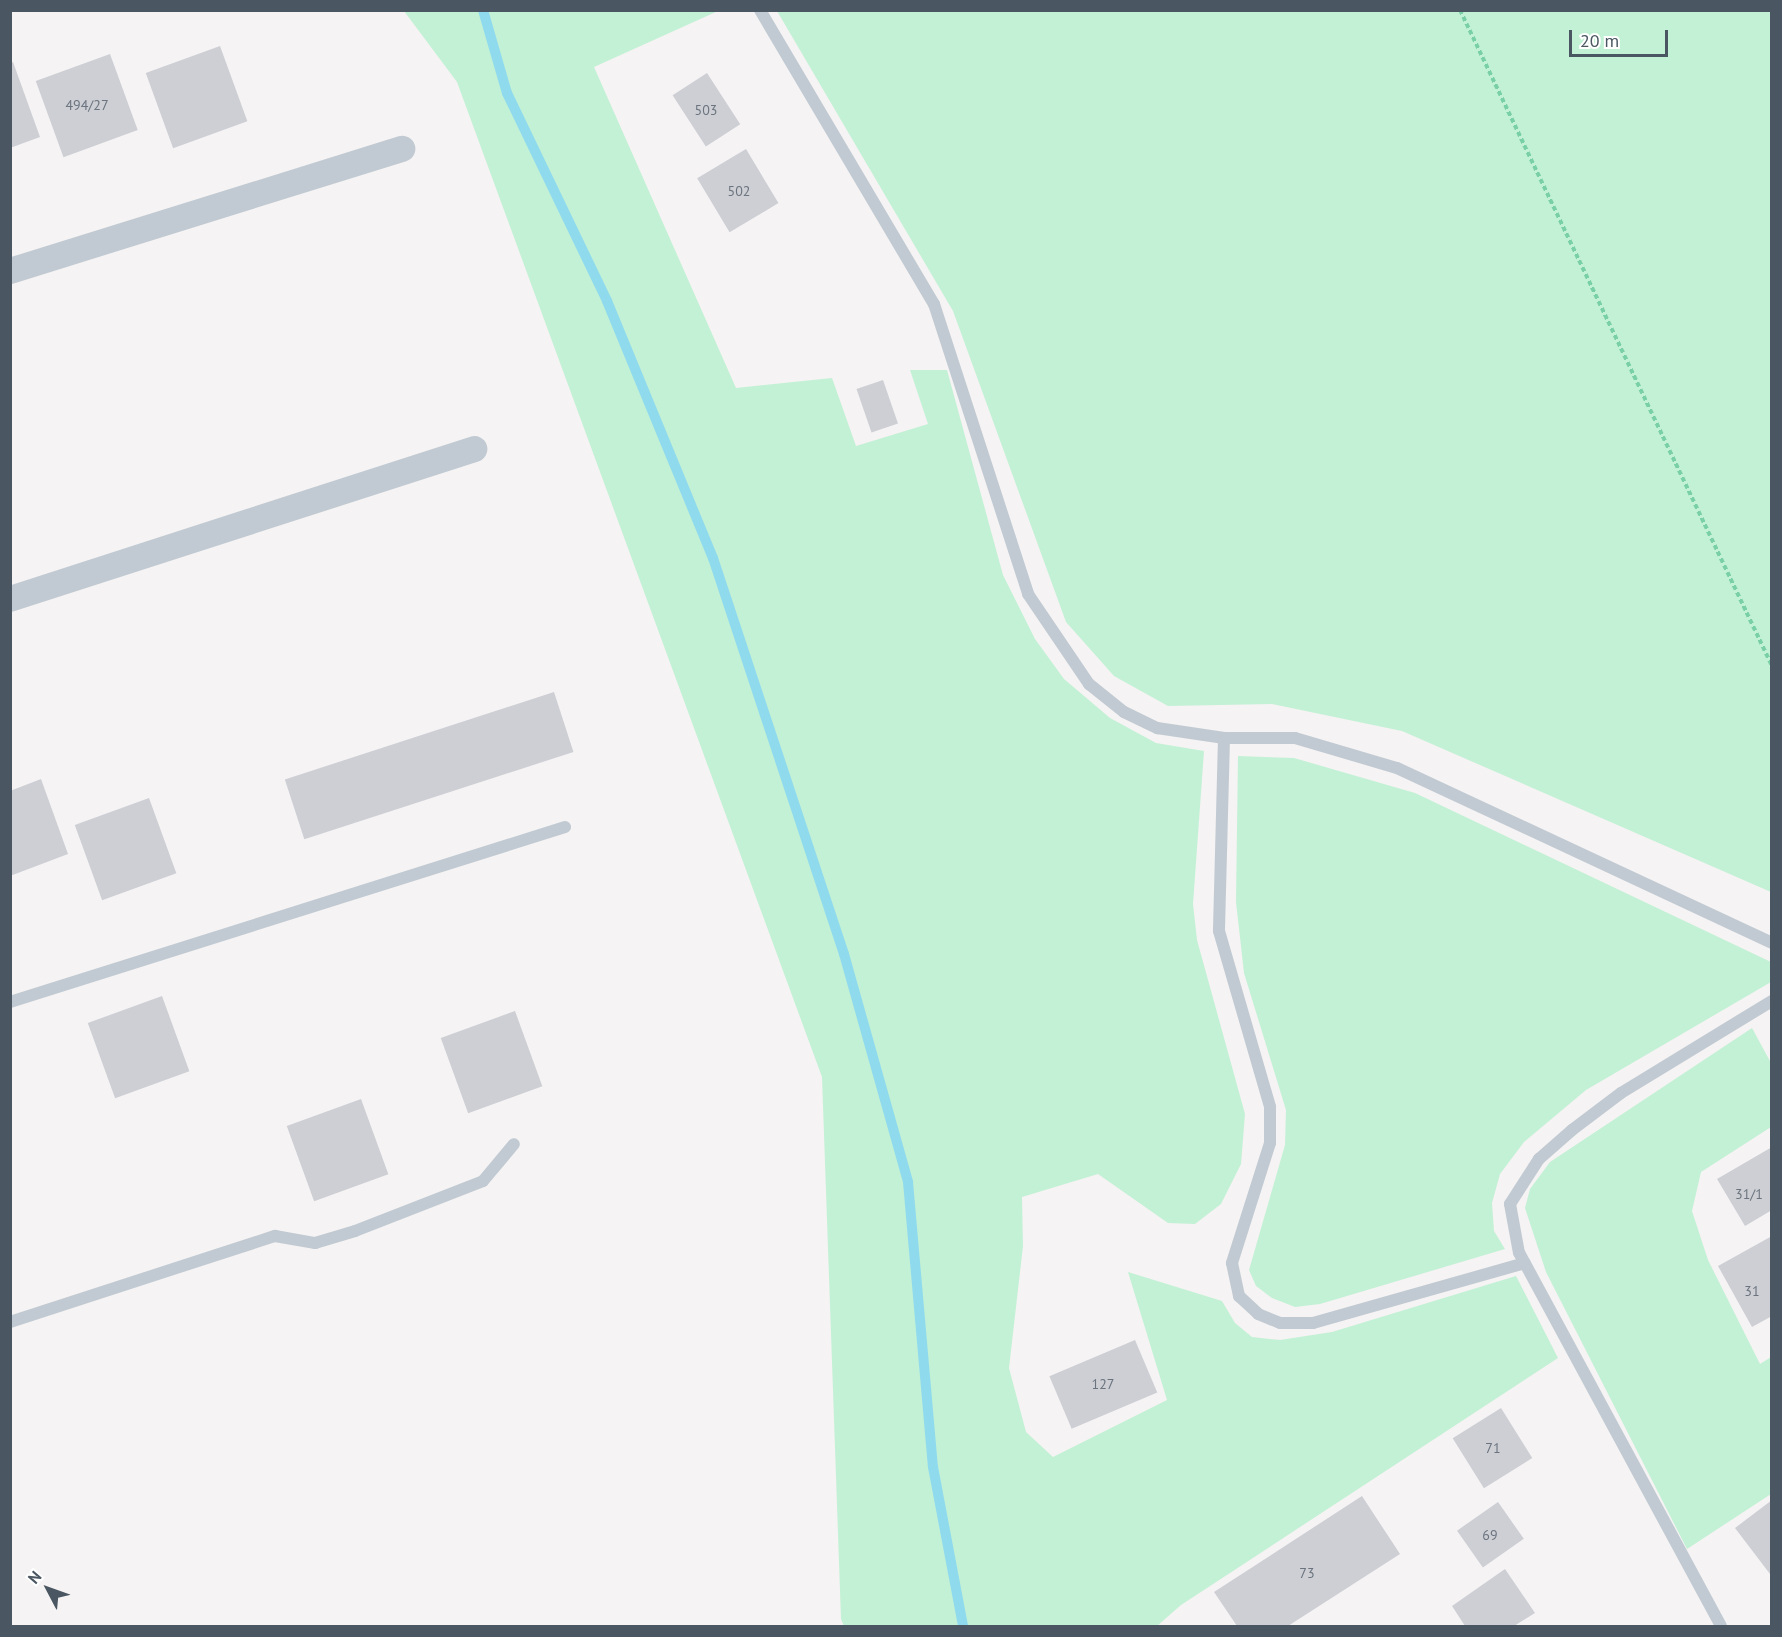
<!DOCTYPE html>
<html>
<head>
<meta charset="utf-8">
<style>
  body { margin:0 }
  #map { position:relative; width:1782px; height:1637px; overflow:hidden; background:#f5f3f3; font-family:"PT Sans",sans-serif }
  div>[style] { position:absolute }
  .green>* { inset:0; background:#c3f1d5 }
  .stream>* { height:10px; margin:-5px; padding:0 5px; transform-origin:5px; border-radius:5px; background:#90daee }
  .building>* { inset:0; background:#cdcfd5; transform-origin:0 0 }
  .path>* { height:4px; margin-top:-2px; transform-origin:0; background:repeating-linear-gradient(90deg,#7ad0a6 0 4.5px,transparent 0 7.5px) }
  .service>* { height:12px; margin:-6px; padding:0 6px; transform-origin:6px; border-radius:6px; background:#c1cad2 }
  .minor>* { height:26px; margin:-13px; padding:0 13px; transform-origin:13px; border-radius:13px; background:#c1cad2 }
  span { translate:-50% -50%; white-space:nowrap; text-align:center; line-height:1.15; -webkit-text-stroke:4.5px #fff; paint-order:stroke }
  .number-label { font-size:14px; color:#6b747e }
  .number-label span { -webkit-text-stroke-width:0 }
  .frame { position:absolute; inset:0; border:12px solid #4a5661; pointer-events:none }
  .north { position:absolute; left:18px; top:1559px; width:60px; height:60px; -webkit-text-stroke:4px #fff; paint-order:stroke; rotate:311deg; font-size:16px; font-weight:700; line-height:24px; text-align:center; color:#4a5661 }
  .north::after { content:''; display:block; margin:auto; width:21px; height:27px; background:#4a5661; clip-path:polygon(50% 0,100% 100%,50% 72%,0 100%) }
  .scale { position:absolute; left:1569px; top:30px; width:99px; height:27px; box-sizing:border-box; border:3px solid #4a5661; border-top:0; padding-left:8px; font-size:18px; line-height:21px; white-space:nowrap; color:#4a5661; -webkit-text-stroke:4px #fff; paint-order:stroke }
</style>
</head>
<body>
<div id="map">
  <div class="green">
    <div style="clip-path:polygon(404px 11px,718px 11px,594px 67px,736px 388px,832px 378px,856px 446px,928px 424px,910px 370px,947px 370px,1003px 575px,1035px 639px,1064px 679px,1110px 718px,1156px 743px,1204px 751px,1193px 904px,1197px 940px,1245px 1114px,1241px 1164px,1221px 1204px,1195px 1224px,1168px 1223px,1098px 1174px,1022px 1197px,1023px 1246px,1009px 1368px,1026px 1432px,1053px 1457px,1167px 1400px,1128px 1272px,1222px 1301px,1235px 1323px,1252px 1337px,1280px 1340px,1332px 1332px,1516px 1276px,1558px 1358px,1181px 1605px,1157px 1626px,844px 1626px,841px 1619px,822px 1077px,457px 82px)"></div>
    <div style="clip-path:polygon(777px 11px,1771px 11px,1771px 892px,1402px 731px,1272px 704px,1168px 706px,1114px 676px,1066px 622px,953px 311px)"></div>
    <div style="clip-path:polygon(1238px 756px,1294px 758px,1415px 793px,1771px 962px,1771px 982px,1586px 1090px,1524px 1142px,1500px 1174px,1492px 1203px,1494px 1231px,1505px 1249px,1320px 1304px,1295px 1307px,1272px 1298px,1256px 1286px,1249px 1270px,1285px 1145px,1286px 1110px,1244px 973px,1236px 902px)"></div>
    <div style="clip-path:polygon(1752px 1028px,1771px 1063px,1771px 1127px,1701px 1172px,1692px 1211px,1708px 1260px,1760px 1364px,1771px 1357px,1771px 1494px,1687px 1549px,1546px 1272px,1525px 1208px,1530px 1189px,1550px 1162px)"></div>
  </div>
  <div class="stream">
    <div style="left:483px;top:10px;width:86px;rotate:73.9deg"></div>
    <div style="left:507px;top:93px;width:231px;rotate:64.3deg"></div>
    <div style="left:607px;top:301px;width:278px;rotate:67.6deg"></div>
    <div style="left:713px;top:558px;width:417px;rotate:71.7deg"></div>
    <div style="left:844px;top:954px;width:237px;rotate:74.3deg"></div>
    <div style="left:908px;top:1182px;width:286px;rotate:85deg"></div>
    <div style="left:933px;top:1467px;width:162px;rotate:79.3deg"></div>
  </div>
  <div class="building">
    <div style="left:220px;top:46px;width:80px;height:79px;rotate:70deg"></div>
    <div style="left:110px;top:54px;width:81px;height:79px;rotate:70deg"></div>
    <div style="clip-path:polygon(13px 62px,40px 137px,10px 148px,10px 63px)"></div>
    <div style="left:707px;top:73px;width:61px;height:41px;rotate:57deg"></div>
    <div style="left:746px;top:149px;width:63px;height:57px;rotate:59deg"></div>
    <div style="left:883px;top:380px;width:46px;height:28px;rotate:71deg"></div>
    <div style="left:554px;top:692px;width:63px;height:283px;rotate:72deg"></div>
    <div style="clip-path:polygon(41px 779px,68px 854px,10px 876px,10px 791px)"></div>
    <div style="left:149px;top:798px;width:80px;height:79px;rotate:70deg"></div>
    <div style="left:162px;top:996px;width:80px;height:79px;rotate:70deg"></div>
    <div style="left:515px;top:1011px;width:80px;height:79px;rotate:70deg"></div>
    <div style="left:361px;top:1099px;width:80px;height:79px;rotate:70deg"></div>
    <div style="clip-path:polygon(1772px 1147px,1772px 1210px,1745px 1226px,1717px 1179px)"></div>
    <div style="clip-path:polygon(1772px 1236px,1772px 1316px,1752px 1327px,1718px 1266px)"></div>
    <div style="left:1135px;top:1340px;width:57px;height:93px;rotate:67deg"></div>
    <div style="left:1501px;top:1408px;width:59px;height:57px;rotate:58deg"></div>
    <div style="clip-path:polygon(1362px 1496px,1400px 1554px,1288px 1626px,1237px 1626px,1214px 1592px)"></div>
    <div style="clip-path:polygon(1772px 1500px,1772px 1573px,1770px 1574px,1735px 1528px)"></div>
    <div style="left:1498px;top:1502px;width:45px;height:50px;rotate:55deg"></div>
    <div style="clip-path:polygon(1505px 1569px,1535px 1613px,1514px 1626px,1465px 1626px,1452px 1606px)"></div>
  </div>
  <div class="path">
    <div style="left:1460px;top:10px;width:726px;rotate:64.56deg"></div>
  </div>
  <div class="service">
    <div style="left:760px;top:10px;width:342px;rotate:59.4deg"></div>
    <div style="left:934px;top:304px;width:305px;rotate:72deg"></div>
    <div style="left:1028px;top:594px;width:109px;rotate:55.9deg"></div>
    <div style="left:1089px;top:684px;width:45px;rotate:38.7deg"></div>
    <div style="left:1124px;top:712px;width:37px;rotate:26deg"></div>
    <div style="left:1157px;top:728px;width:68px;rotate:8.5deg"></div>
    <div style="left:1224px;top:738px;width:71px"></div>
    <div style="left:1295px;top:738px;width:106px;rotate:16.4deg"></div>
    <div style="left:1397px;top:768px;width:414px;rotate:25deg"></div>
    <div style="left:1224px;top:738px;width:193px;rotate:91.5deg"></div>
    <div style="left:1219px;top:931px;width:183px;rotate:73.8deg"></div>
    <div style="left:1270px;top:1107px;width:36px;rotate:90deg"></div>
    <div style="left:1270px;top:1143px;width:126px;rotate:107.6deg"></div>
    <div style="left:1232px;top:1263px;width:34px;rotate:78deg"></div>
    <div style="left:1239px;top:1296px;width:26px;rotate:43deg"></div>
    <div style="left:1258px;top:1314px;width:24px;rotate:22deg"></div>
    <div style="left:1280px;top:1323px;width:33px"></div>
    <div style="left:1313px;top:1323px;width:220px;rotate:-15.8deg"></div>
    <div style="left:10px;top:1002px;width:582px;rotate:-17.5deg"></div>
    <div style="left:10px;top:1322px;width:279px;rotate:-18deg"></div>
    <div style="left:275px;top:1236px;width:41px;rotate:9.9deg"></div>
    <div style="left:315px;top:1243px;width:42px;rotate:-16.7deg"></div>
    <div style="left:355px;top:1231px;width:137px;rotate:-21.3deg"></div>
    <div style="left:483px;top:1181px;width:48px;rotate:-50deg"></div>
    <div style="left:1721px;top:1626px;width:424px;rotate:-118.4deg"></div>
    <div style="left:1519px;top:1253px;width:50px;rotate:-100.4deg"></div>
    <div style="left:1510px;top:1204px;width:54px;rotate:-57.2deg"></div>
    <div style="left:1539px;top:1159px;width:44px;rotate:-41.3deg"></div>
    <div style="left:1572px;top:1130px;width:61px;rotate:-37.1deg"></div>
    <div style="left:1621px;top:1093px;width:177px;rotate:-31.4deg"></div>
  </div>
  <div class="minor">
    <div style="left:10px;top:271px;width:411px;rotate:-17.3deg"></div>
    <div style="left:10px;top:599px;width:488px;rotate:-17.9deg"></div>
  </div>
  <div class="number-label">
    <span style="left:87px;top:105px">494/27</span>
    <span style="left:706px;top:110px">503</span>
    <span style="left:739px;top:191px">502</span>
    <span style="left:1749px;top:1194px">31/1</span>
    <span style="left:1752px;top:1291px">31</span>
    <span style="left:1103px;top:1384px">127</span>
    <span style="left:1493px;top:1448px">71</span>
    <span style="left:1490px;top:1535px">69</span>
    <span style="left:1307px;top:1573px">73</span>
  </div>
  <div class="frame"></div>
  <div class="north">N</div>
  <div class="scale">20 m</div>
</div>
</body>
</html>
